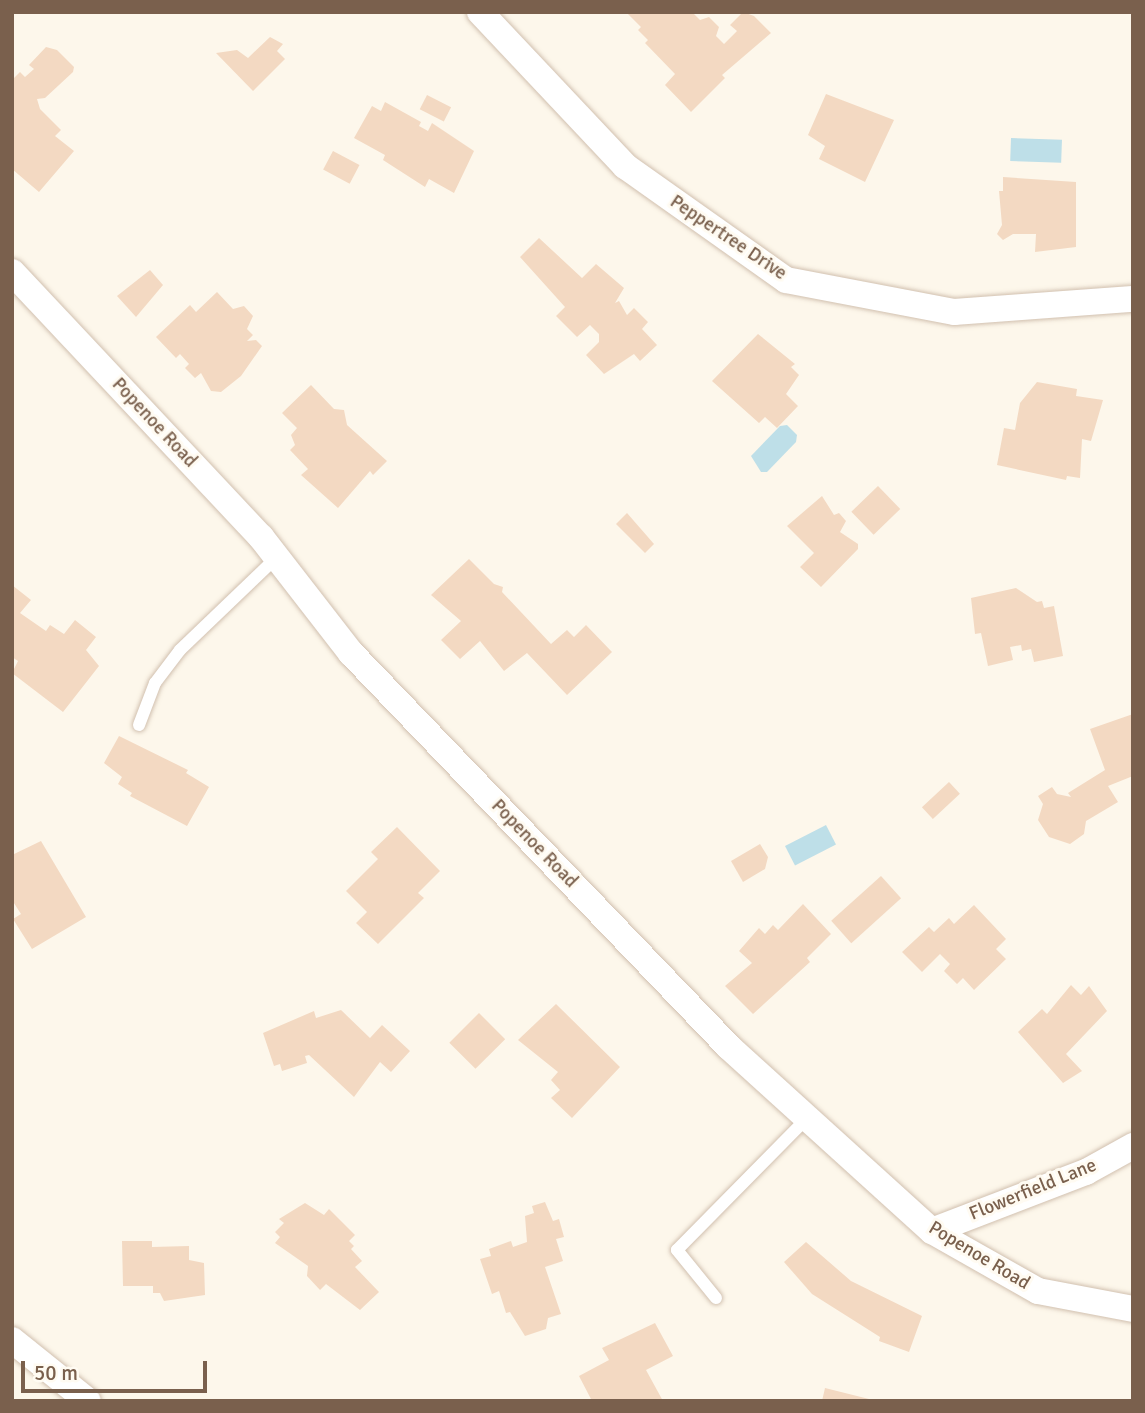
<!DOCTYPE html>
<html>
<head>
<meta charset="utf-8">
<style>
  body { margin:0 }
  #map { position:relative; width:1145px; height:1413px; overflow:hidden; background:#fdf7eb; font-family:Signika,sans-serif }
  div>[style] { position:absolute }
  .water>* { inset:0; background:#bedfe8; transform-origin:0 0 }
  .building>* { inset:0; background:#f3d9c2; transform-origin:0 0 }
  .roads { filter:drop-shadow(0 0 2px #d1c0af) drop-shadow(0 0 2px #d1c0af) }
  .lane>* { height:12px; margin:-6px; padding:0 6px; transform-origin:6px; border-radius:6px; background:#fff }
  .street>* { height:26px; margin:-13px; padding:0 13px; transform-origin:13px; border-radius:13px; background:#fff }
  span { translate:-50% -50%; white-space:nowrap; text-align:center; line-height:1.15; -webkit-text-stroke:6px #fffbf2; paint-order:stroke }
  .street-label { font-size:19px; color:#7a604d }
  .frame { position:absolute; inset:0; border:14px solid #7a604d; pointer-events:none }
  .scale { position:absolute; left:21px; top:1361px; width:186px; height:32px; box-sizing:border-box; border:4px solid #7a604d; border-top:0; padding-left:9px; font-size:21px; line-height:24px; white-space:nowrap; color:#7a604d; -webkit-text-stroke:5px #fffbf2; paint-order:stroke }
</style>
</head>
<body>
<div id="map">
  <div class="water">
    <div style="left:1011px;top:138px;width:51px;height:23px;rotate:2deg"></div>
    <div style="clip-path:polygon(787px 425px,797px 435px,796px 442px,767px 472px,761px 472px,751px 456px,780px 426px)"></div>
    <div style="left:826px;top:825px;width:22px;height:46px;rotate:63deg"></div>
  </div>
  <div class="building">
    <div style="clip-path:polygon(626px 12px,692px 12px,700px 20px,709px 17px,719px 27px,716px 36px,724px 44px,737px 31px,730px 25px,743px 12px,754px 16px,771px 33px,722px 75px,725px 78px,691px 112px,665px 85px,675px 74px,645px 43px,648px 40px,638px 30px,641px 27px)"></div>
    <div style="clip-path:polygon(270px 37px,283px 44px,277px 51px,285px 59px,253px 91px,216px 53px,237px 50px,248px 58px)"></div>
    <div style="clip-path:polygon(46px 47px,57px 50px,74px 67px,73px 72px,45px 98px,37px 99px,40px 109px,61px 130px,55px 136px,74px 151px,39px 192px,12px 169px,12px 80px,20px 72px,25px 77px,34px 69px,29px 65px)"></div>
    <div style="clip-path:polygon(826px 94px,894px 120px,865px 182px,819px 159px,825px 146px,808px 135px)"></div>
    <div style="left:427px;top:95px;width:27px;height:16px;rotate:27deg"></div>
    <div style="clip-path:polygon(385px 102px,421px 122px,419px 126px,428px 131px,432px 123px,474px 151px,454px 193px,429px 179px,425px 187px,383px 160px,385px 155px,354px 138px,372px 106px,381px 111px)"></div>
    <div style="left:333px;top:151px;width:30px;height:21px;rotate:28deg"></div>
    <div style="clip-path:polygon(1003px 177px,1076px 182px,1076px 247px,1035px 252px,1036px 234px,1013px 234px,1003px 240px,997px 234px,1002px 225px,999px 191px,1003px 191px)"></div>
    <div style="clip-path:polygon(539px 238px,582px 278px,596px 264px,624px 288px,615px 303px,619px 301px,627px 315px,634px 308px,648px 322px,642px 329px,657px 345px,640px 361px,634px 354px,604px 374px,586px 355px,599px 342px,599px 334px,590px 325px,577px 337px,556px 316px,565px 307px,520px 257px)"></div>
    <div style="clip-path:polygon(150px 270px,163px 285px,136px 317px,117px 296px)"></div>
    <div style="clip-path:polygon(217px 292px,233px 309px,244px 306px,253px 316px,247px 329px,253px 335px,247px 341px,256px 340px,262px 346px,241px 376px,221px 392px,211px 391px,201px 373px,195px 378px,185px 368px,189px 364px,180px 354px,176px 358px,156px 337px,190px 305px,196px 312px)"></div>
    <div style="clip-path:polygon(758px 334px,795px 364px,791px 367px,799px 375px,786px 394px,798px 406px,777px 428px,765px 417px,759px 423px,712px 381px)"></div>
    <div style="clip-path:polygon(1037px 382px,1077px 389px,1076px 396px,1103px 400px,1091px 441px,1082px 439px,1080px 478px,1067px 476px,1066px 480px,997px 465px,1004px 428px,1015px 430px,1020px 403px)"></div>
    <div style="clip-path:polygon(311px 385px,334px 409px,344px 410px,347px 425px,387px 461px,373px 475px,370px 471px,338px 508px,301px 475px,308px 469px,290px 450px,295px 445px,291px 435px,297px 428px,282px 413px)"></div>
    <div style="left:878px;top:486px;width:32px;height:37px;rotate:46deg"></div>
    <div style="clip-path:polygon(822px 496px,834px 515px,839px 513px,846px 521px,840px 532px,858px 544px,858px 549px,821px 587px,800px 567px,814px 553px,787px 526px)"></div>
    <div style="clip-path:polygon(627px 513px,654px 544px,645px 553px,616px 524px)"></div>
    <div style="clip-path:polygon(469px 559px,494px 584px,503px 587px,502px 592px,551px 644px,567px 630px,574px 637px,586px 625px,612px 652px,567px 695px,527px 653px,504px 671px,480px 641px,460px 659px,441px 640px,461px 621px,431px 595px)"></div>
    <div style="clip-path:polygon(12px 585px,31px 600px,20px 613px,46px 631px,50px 625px,64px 634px,75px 620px,96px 637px,86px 650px,99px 666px,63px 712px,12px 673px,18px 661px,12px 657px)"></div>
    <div style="clip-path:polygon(1016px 588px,1037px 602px,1042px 601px,1044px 608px,1054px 606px,1063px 656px,1034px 662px,1031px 649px,1022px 651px,1021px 645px,1010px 647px,1013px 660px,988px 666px,981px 633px,975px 634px,971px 598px)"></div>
    <div style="clip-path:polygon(1133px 714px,1133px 776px,1108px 786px,1118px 802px,1086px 821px,1084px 834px,1070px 844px,1049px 837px,1038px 820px,1043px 804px,1038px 796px,1052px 787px,1057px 794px,1071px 797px,1068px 793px,1105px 770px,1090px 729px)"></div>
    <div style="clip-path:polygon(119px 736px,188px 770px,186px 773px,209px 787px,187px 826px,130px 796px,132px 793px,118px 784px,122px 777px,104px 763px)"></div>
    <div style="left:949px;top:782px;width:16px;height:37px;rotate:47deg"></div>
    <div style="clip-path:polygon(397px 827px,440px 871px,418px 893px,424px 898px,378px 944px,356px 923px,367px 912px,346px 891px,378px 859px,371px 852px)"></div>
    <div style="clip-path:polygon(41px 841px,86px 917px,32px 949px,13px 919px,21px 914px,12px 900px,12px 855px)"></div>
    <div style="clip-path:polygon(760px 844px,768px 857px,765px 869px,743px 882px,731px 861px)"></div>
    <div style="left:881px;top:876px;width:30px;height:67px;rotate:48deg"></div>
    <div style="clip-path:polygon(803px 904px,831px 934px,807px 958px,810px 962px,753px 1014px,725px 986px,752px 963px,739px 951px,759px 928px,765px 934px,773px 925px,778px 930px)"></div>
    <div style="clip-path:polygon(974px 905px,1006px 939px,996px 949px,1006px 959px,974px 990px,963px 978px,957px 984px,944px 971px,950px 964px,940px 954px,922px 972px,902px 952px,929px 927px,934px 932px,949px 918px,954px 924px)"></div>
    <div style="clip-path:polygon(1071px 985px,1081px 995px,1089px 986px,1107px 1011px,1066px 1054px,1082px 1071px,1063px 1083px,1018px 1032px,1042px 1009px,1047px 1014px)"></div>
    <div style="clip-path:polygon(556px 1004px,620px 1067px,572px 1118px,551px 1098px,560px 1090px,551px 1080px,558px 1072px,518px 1040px)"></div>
    <div style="clip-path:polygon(341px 1010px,370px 1038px,382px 1025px,410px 1051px,391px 1072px,380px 1062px,354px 1097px,309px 1055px,305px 1056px,307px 1063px,282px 1071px,280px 1064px,274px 1066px,263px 1033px,314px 1011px,316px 1018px)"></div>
    <div style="left:479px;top:1013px;width:37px;height:42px;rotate:45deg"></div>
    <div style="clip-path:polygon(545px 1202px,553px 1221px,559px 1219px,564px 1237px,556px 1239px,563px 1261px,545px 1267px,561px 1314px,548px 1318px,546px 1329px,525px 1336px,510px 1312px,506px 1313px,499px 1291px,492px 1294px,480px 1259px,491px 1256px,489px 1249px,511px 1241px,513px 1247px,527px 1242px,525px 1216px,534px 1213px,532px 1206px)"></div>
    <div style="clip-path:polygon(305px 1203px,324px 1215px,329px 1209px,355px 1235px,349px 1241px,354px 1246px,351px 1249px,362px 1261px,355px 1267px,379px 1292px,360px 1310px,326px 1284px,320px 1290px,307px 1276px,308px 1266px,275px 1243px,280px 1237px,275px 1232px,284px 1223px,279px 1219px)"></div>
    <div style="clip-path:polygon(122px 1241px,152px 1241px,152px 1247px,189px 1246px,189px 1260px,204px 1263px,205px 1295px,164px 1301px,160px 1293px,153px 1293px,153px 1286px,123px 1286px)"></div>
    <div style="clip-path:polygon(806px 1242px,851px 1281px,922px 1316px,909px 1352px,879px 1341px,880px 1337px,812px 1294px,784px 1262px)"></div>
    <div style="clip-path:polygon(655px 1323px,673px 1356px,646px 1370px,663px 1401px,592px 1401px,579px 1376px,609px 1360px,602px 1348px)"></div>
    <div style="clip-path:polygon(825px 1388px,873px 1400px,873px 1401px,822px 1401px)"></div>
  </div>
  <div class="roads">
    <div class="lane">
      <div style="left:139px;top:725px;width:45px;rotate:-69.1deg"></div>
      <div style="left:155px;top:683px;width:41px;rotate:-52.9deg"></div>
      <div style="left:180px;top:650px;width:134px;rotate:-43.8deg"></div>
      <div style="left:716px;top:1298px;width:62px;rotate:-129.1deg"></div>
      <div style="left:677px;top:1250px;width:185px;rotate:-45.4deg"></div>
    </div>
    <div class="street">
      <div style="left:480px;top:12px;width:212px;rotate:46.7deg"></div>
      <div style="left:625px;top:166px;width:197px;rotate:35.3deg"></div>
      <div style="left:786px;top:280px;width:171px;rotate:10.8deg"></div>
      <div style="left:954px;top:312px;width:179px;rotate:-4.2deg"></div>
      <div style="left:12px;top:272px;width:364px;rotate:46.8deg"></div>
      <div style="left:261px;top:537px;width:147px;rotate:52.2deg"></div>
      <div style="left:351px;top:653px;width:546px;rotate:46.19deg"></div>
      <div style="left:729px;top:1047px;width:274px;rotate:42.2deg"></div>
      <div style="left:932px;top:1231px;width:122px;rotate:29.5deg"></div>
      <div style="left:1038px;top:1291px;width:97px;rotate:10.7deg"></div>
      <div style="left:932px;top:1231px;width:165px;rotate:-21deg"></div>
      <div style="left:1086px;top:1172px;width:54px;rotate:-29deg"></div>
      <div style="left:12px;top:1340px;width:97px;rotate:38.8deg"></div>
    </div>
  </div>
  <div class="street-label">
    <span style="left:728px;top:238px;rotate:34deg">Peppertree Drive</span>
    <span style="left:154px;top:423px;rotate:47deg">Popenoe Road</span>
    <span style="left:534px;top:844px;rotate:46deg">Popenoe Road</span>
    <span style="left:1033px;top:1190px;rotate:-22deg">Flowerfield Lane</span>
    <span style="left:979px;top:1256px;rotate:31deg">Popenoe Road</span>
  </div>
  <div class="frame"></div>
  <div class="scale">50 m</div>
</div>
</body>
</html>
